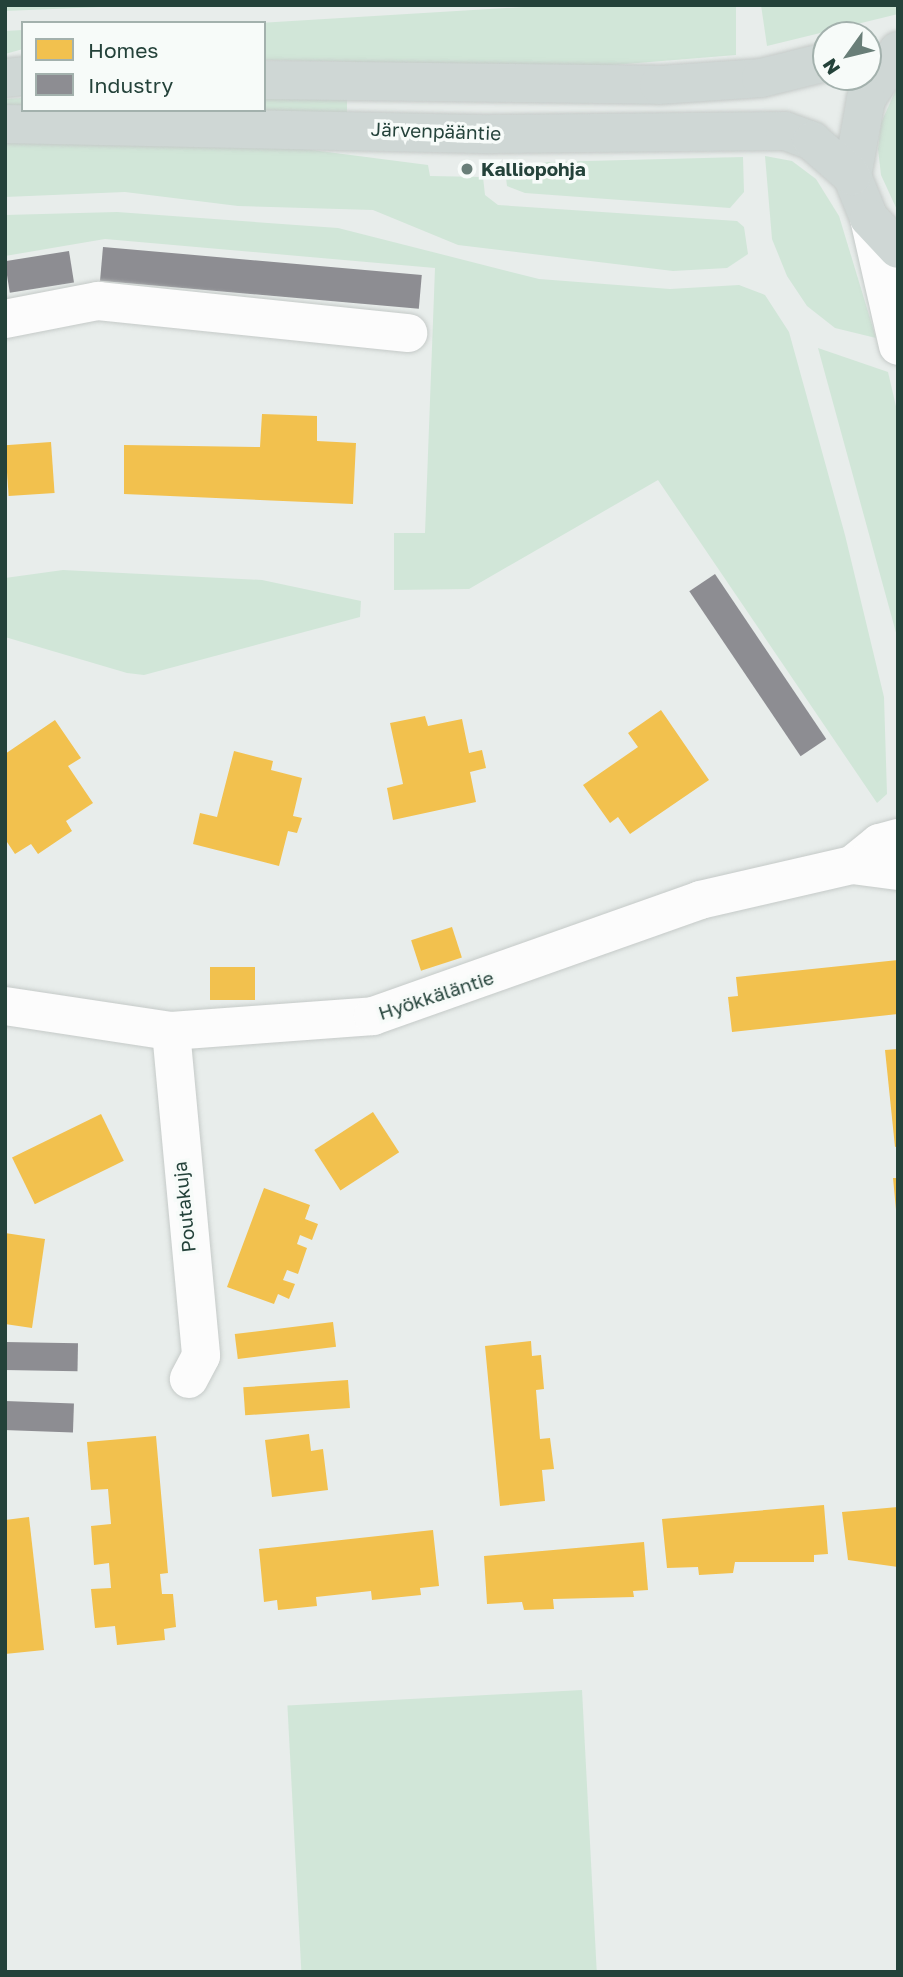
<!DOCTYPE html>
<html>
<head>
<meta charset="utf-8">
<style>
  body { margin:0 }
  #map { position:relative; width:903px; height:1977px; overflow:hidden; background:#e8edeb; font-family:"Golos Text",sans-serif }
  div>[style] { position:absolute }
  .green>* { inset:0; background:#d1e6d8; transform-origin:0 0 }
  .homes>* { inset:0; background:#f2c14e; transform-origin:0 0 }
  .industry>* { inset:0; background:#8d8d92; transform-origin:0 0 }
  .roads { filter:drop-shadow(0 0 2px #c5cac8) drop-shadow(0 0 2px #c5cac8) }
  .minor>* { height:38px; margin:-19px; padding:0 19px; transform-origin:19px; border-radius:19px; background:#fcfcfc }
  .major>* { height:38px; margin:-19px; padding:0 19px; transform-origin:19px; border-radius:19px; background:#cfd7d5 }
  .dots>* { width:19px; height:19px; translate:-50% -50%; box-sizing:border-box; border:4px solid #f7fbf9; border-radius:50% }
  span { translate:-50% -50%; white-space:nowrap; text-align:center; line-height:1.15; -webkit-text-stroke:7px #f7fbf9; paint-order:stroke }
  .street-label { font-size:19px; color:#24423a }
  .poi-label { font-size:19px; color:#24423a; font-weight:700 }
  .left { translate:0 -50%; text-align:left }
  .frame { position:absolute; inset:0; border:7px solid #24423a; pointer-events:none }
  .legend { position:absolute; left:21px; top:21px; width:245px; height:91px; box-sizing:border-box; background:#f7fbf9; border:2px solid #a3b1ad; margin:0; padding:9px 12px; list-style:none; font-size:21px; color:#24423a }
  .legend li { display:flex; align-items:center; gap:14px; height:35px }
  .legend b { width:35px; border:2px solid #a3b1ad }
  .north { position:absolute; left:812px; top:21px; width:70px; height:70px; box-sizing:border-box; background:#f7fbf9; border:2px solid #a3b1ad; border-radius:50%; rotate:236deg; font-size:19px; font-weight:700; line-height:28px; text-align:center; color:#24423a }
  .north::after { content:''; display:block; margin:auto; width:24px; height:32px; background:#697e78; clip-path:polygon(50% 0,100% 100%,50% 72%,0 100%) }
</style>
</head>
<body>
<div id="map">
  <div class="green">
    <div style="clip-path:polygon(5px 5px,149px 5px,5px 11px)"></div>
    <div style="clip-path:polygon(556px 5px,736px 5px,736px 55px,588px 67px,264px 60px,264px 23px,259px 23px)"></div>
    <div style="clip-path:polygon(761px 5px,898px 5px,898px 14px,767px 46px)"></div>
    <div style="clip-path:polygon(23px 30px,23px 49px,5px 54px,5px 31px)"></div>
    <div style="clip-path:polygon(898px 85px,898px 212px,881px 175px,878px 149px,881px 123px)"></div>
    <div style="clip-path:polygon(264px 96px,347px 100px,347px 112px,5px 113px,5px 99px,23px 98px,23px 110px,264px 110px)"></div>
    <div style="clip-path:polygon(5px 139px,304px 149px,428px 165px,430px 176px,483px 177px,485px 195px,498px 205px,737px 221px,744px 227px,748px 254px,727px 268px,673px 271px,458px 245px,373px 210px,238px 206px,125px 192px,5px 197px)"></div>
    <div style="clip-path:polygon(765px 156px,792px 161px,816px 179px,839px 216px,876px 338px,835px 328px,807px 306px,787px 276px,772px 239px)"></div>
    <div style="clip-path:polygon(743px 157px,744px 192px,730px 208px,525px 193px,507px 186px,505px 170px,548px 162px)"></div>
    <div style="clip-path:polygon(117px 212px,338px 228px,539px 279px,670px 289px,739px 285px,765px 295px,789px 332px,845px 535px,884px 697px,887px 794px,877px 803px,658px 480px,469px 589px,394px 590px,394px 533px,425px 533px,435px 268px,105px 239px,5px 256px,5px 215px)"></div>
    <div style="clip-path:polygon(818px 348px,888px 372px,898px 415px,898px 640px)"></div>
    <div style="clip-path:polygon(63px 570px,262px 580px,361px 601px,360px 617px,144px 675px,127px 673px,5px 637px,5px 578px)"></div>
    <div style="left:582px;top:1690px;width:283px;height:295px;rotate:87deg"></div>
  </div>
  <div class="homes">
    <div style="clip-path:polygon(262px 414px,317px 416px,317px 441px,356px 443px,353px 504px,124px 494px,124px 445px,260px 447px)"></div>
    <div style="left:51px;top:442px;width:51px;height:46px;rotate:86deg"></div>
    <div style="clip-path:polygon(661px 710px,709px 780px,630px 834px,618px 817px,610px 823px,583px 785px,638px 747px,628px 733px)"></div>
    <div style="clip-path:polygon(425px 716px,428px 726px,462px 719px,469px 753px,482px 750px,486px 768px,470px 772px,476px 802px,393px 820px,387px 788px,403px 784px,390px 723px)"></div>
    <div style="clip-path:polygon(55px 720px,81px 758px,68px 766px,93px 803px,66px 821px,72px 831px,38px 854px,31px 844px,15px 854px,5px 839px,5px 754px)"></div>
    <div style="clip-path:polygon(234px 751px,273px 761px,271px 770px,302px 778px,293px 816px,302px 818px,297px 833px,288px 831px,279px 866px,193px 844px,200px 813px,217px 817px)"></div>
    <div style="left:452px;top:927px;width:32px;height:43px;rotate:72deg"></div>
    <div style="clip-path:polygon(898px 960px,898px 1014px,732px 1032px,728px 997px,738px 996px,736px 977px)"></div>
    <div style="left:255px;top:967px;width:33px;height:45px;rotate:90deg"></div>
    <div style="clip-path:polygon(898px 1049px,898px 1146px,895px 1147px,885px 1050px)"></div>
    <div style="left:373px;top:1112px;width:48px;height:70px;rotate:57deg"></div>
    <div style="left:101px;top:1114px;width:52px;height:99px;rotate:64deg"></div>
    <div style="clip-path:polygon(893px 1178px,898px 1178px,898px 1210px,896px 1210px)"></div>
    <div style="clip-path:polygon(264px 1188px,310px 1205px,305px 1219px,318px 1224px,312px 1240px,300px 1235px,297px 1244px,307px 1248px,298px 1274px,287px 1270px,283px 1280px,295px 1284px,289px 1299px,278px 1294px,274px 1304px,227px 1287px)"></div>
    <div style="clip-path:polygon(5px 1233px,45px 1239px,32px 1328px,5px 1324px)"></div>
    <div style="left:333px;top:1322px;width:25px;height:99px;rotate:83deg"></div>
    <div style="clip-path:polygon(531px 1341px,532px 1356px,541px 1355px,544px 1389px,536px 1390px,540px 1439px,550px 1438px,554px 1469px,542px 1470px,545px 1501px,500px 1506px,485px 1346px)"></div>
    <div style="left:348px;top:1380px;width:28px;height:105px;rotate:86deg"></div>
    <div style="clip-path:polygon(309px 1434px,311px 1451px,323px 1449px,328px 1490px,272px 1497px,265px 1440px)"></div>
    <div style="clip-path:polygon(156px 1436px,168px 1573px,160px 1574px,162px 1594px,173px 1594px,176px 1627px,164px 1629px,165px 1640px,117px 1645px,115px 1626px,95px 1628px,91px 1589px,111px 1588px,109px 1563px,94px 1565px,91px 1526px,111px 1524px,108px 1489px,91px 1490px,87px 1442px)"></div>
    <div style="clip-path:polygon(824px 1505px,828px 1554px,814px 1555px,814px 1562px,735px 1562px,733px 1573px,699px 1575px,698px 1567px,667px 1568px,662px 1519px)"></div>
    <div style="clip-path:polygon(898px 1507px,898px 1567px,848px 1560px,842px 1512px)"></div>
    <div style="clip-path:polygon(29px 1517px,44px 1650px,5px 1654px,5px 1520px)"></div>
    <div style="clip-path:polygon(433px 1530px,439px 1586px,420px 1588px,421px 1595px,372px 1600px,371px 1591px,316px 1597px,317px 1606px,278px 1610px,277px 1600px,264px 1602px,259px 1549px)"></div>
    <div style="clip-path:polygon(644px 1542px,648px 1590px,633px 1591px,634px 1597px,553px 1599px,554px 1609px,524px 1610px,522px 1602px,487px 1604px,484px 1556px)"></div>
  </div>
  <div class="industry">
    <div style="left:103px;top:247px;width:320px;height:34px;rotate:5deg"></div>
    <div style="left:69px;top:251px;width:32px;height:65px;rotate:81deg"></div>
    <div style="left:715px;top:574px;width:199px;height:31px;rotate:56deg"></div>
    <div style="left:5px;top:1342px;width:73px;height:28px;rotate:1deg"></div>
    <div style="left:5px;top:1401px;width:69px;height:29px;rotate:2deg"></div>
  </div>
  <div class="roads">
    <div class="minor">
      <div style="left:869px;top:218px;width:131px;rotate:77.2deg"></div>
      <div style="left:5px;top:319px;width:95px;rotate:-11deg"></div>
      <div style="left:98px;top:301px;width:312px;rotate:5.9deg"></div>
      <div style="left:852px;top:865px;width:35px;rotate:-39deg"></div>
      <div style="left:879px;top:843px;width:20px;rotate:-15deg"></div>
      <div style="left:5px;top:1006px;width:168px;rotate:8.6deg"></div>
      <div style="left:171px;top:1031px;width:203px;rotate:-4.2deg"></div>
      <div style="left:373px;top:1016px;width:347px;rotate:-19.5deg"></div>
      <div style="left:700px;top:900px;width:156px;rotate:-13deg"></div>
      <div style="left:852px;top:865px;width:46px;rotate:7.4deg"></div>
      <div style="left:171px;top:1031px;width:326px;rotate:84.7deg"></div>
      <div style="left:201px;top:1356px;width:26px;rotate:118deg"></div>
    </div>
    <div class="major">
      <div style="left:898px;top:51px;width:58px;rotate:123.7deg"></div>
      <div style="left:866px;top:99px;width:78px;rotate:100.3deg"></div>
      <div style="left:852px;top:176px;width:45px;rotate:68deg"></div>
      <div style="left:869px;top:218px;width:42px;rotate:46.9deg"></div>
      <div style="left:5px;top:78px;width:18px;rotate:-6deg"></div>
      <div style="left:264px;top:80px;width:395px;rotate:0.7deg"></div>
      <div style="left:659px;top:85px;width:102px;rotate:-3.9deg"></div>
      <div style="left:761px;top:78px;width:67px;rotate:-13.8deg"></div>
      <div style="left:5px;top:124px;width:487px;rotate:1.2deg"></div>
      <div style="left:492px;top:134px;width:293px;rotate:-0.6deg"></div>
      <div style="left:785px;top:131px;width:29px;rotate:20deg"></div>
      <div style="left:812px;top:141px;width:53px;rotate:41.2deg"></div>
    </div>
  </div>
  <div class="dots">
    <div style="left:467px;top:169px;background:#697e78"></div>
  </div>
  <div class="street-label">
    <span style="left:436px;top:131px;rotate:2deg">Järvenpääntie</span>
    <span style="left:436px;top:995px;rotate:-18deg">Hyökkäläntie</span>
    <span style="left:184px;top:1207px;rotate:-96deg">Poutakuja</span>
  </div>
  <div class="poi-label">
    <span class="left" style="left:481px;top:169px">Kalliopohja</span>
  </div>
  <div class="frame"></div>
  <ul class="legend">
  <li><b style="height:19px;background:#f2c14e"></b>Homes</li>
  <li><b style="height:19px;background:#8d8d92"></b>Industry</li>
  </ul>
  <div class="north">N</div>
</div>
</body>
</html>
